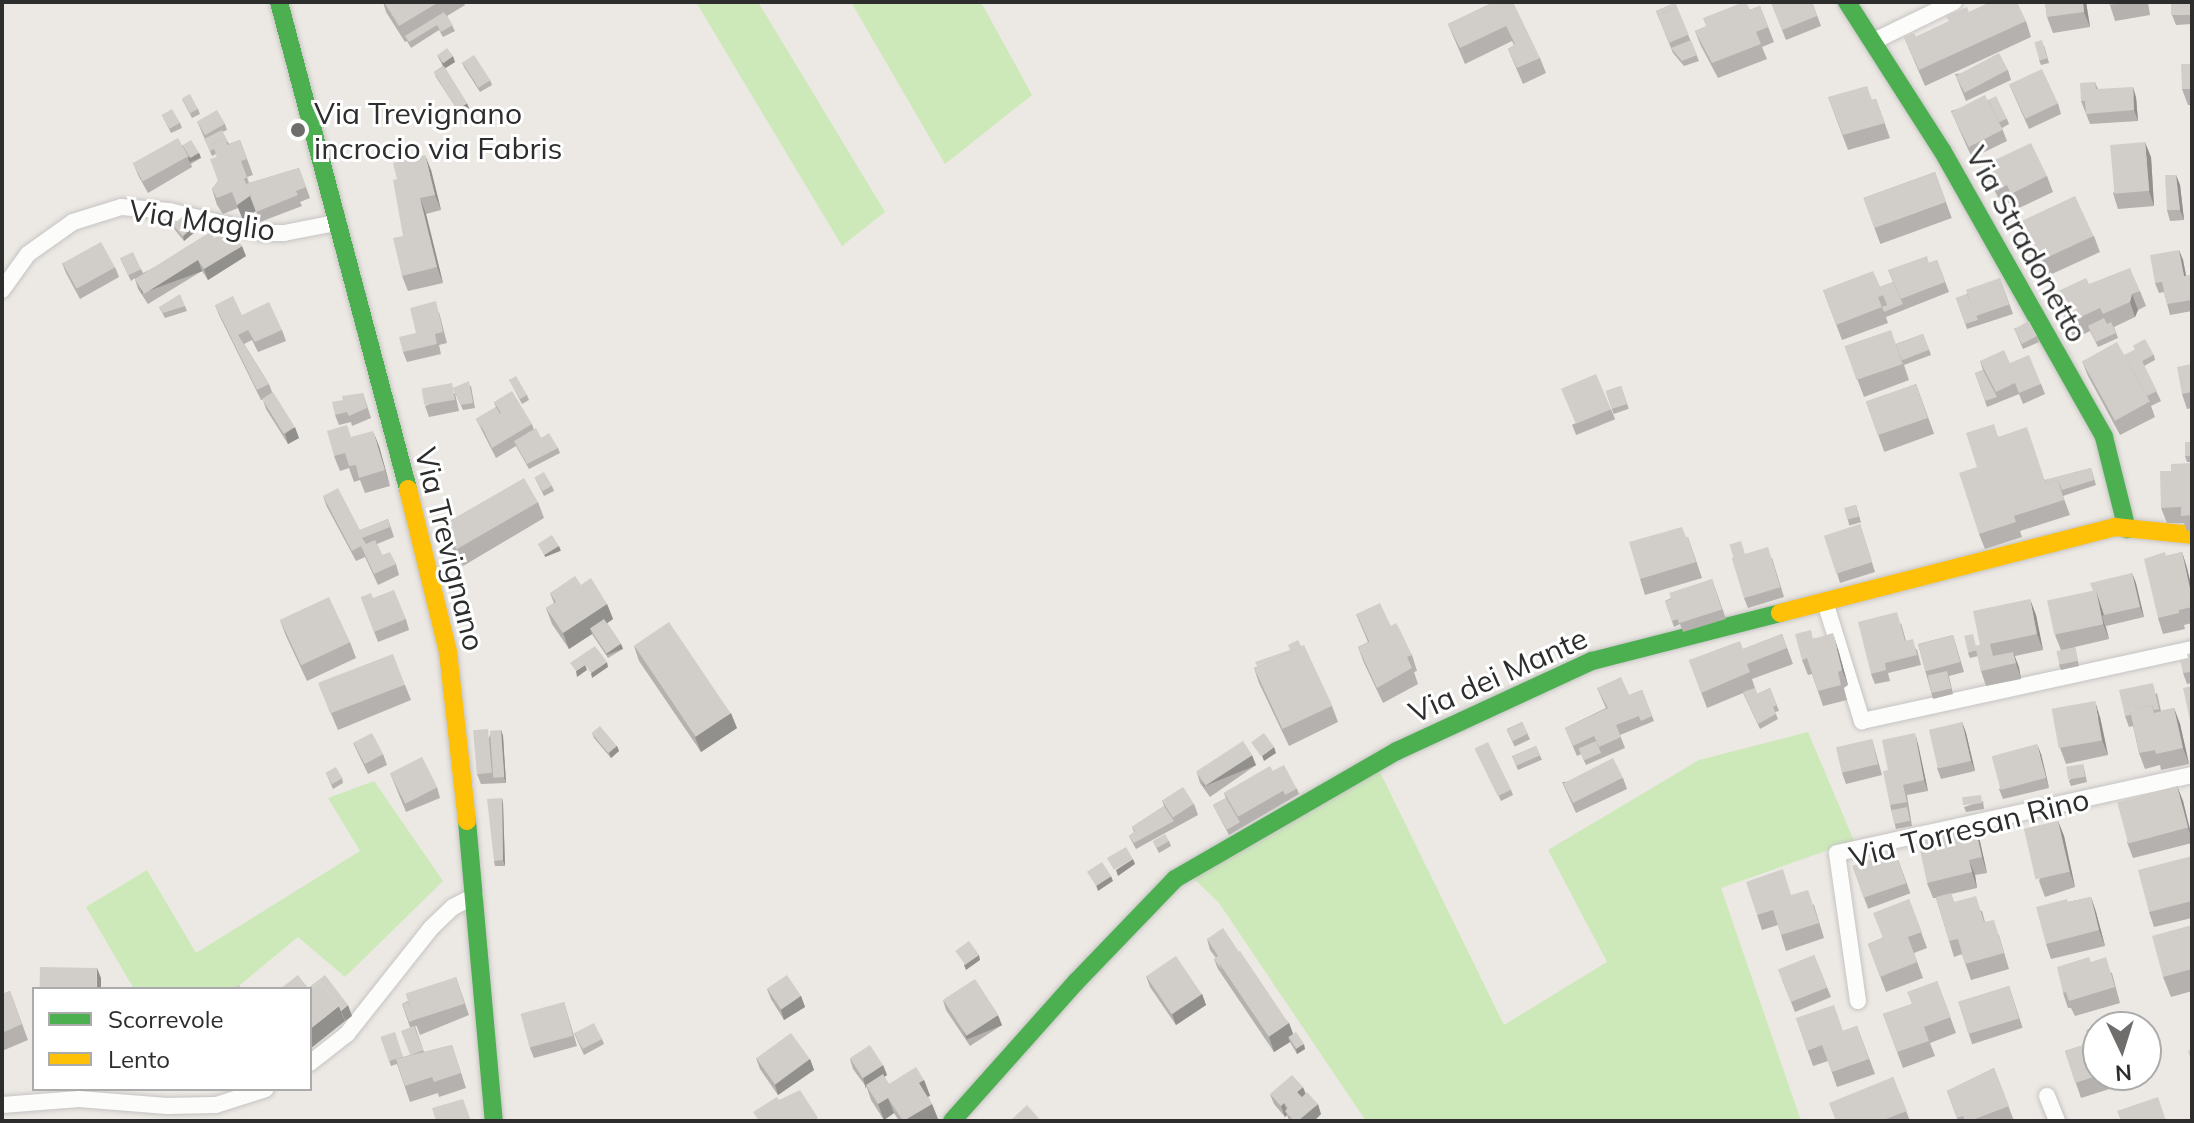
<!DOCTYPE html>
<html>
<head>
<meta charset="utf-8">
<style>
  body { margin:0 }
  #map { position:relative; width:2194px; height:1123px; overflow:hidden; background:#ece8e3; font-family:Mulish,sans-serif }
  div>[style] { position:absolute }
  .green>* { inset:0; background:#cde9b9 }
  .roads { filter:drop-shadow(0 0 2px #c5c4c4) drop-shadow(0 0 2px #c5c4c4) }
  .street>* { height:16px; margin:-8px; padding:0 8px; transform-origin:8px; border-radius:8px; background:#fcfcfb }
  .fast>* { height:18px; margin:-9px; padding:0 9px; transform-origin:9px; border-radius:9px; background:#4caf50 }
  .slow>* { height:18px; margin:-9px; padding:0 9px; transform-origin:9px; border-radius:9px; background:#ffc107 }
  .wall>* { inset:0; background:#b4b1ae; transform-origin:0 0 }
  .shaded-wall>* { inset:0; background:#92908d; transform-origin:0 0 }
  .building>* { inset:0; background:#d1ceca; transform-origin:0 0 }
  .dots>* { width:22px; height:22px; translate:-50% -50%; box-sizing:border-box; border:4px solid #fff; border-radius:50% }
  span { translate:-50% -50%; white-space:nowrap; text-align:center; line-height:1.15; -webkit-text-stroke:6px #fff; paint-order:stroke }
  .poi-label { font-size:30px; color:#2d2d2d }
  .left { translate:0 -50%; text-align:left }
  .street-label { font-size:30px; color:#2d2d2d }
  .frame { position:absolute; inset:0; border:4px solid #2d2d2d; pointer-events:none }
  .legend { position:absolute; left:32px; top:987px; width:280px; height:104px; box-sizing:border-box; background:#fff; border:2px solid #ababab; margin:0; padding:10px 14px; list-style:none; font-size:24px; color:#2d2d2d }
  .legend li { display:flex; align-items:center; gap:16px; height:40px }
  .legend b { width:40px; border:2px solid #ababab }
  .north { position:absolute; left:2082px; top:1011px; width:80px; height:80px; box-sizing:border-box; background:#fff; border:2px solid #ababab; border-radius:50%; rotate:176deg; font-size:22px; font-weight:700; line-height:32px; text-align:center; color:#2d2d2d }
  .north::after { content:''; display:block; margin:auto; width:28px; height:36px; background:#706e6d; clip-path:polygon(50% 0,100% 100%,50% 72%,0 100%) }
</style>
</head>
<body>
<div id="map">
  <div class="green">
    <div style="clip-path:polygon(696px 2px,758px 2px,885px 212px,842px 246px)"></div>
    <div style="clip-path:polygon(851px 2px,981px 2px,1032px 95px,945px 164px)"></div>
    <div style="clip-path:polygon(1808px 732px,1854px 841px,1721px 888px,1801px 1121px,1366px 1121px,1219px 903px,1189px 874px,1375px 762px,1504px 1025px,1607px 962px,1548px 850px,1699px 760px)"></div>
    <div style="clip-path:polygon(374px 781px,443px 881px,345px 977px,298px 937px,235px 989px,134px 989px,86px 907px,147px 870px,196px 953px,360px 851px,328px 798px)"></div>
  </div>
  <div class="roads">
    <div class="street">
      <div style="left:1872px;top:42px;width:91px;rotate:-26deg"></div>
      <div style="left:2px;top:290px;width:44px;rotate:-54.2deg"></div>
      <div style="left:28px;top:254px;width:55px;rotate:-35.4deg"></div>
      <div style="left:73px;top:222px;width:50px;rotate:-17.4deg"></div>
      <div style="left:121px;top:207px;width:48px;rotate:4.8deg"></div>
      <div style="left:169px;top:211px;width:97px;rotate:13.2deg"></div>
      <div style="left:263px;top:233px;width:21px"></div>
      <div style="left:284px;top:233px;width:53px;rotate:-10.9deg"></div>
      <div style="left:1825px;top:602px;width:125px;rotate:72.7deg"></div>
      <div style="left:1862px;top:721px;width:338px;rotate:-12.3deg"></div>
      <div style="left:1858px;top:1001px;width:149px;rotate:-98.1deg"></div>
      <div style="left:1837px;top:853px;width:363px;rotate:-12.4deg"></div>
      <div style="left:310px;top:1063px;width:47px;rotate:-38.1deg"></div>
      <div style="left:347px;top:1034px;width:135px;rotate:-51.6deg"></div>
      <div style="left:431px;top:928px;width:30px;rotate:-44deg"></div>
      <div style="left:453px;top:907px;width:25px;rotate:-27deg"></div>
      <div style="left:2047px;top:1096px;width:27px;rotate:68deg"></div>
      <div style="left:2px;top:1105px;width:77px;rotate:-4.5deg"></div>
      <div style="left:79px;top:1099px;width:88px;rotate:4.5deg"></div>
      <div style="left:167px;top:1106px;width:49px;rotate:-1.2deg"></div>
      <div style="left:216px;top:1105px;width:52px;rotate:-17.7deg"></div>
    </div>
    <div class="fast">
      <div style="left:279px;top:2px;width:504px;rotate:75.16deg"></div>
      <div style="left:1847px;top:2px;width:178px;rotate:57.4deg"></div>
      <div style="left:1943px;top:152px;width:327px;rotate:60.5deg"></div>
      <div style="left:2104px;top:437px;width:95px;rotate:76deg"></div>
      <div style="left:467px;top:821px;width:301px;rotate:84.9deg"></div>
      <div style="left:952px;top:1121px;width:186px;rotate:-48.3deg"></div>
      <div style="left:1076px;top:982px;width:143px;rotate:-46.1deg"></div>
      <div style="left:1175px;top:879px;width:256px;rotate:-30deg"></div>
      <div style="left:1397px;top:751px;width:215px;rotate:-24.8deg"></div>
      <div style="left:1592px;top:661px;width:194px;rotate:-14.3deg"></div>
    </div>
    <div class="slow">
      <div style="left:408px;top:489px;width:168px;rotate:76.2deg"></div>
      <div style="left:448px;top:652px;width:170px;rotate:83.6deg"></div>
      <div style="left:1780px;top:613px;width:346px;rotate:-14.4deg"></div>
      <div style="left:2115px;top:527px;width:77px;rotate:5.9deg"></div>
    </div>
  </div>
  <div class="wall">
    <div style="clip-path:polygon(383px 2px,464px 2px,465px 5px,447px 16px,455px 31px,443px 37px,439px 30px,411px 48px,407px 41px,405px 42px,386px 12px)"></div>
    <div style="clip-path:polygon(1494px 2px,1540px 58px,1546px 73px,1523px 84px,1508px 49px,1514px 45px,1512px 41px,1465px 64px,1448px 24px)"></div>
    <div style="clip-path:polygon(1771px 2px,1812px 2px,1821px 26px,1786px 40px)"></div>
    <div style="clip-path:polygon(2045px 2px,2086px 2px,2090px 27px,2053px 33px,2047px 17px)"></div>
    <div style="clip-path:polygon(2109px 2px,2148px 2px,2150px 15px,2115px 21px)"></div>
    <div style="clip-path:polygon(2192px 2px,2192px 24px,2176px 25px,2172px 15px)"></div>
    <div style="clip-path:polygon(1675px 3px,1699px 61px,1684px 66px,1673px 53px,1656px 11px)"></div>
    <div style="clip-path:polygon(1760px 6px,1774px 42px,1762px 47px,1767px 59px,1718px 78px,1701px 46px,1695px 31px)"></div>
    <div style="clip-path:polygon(1969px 12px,2026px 21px,2031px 37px,1925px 86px,1904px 37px,1916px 37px)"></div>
    <div style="clip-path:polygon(2044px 45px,2049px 63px,2041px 65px,2039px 60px)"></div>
    <div style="clip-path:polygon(437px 55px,455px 62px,445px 68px,469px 108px,460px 114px,436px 77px,434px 72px,443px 66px)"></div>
    <div style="clip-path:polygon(462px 62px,490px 80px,492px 85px,480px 92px,464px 67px)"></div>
    <div style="clip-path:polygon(2192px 64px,2192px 120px,2191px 105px,2188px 105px,2182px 89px)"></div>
    <div style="clip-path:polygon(2008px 70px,2011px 80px,1966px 101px,1955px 74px)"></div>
    <div style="clip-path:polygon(2095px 82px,2098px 89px,2136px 97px,2138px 121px,2090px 124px,2081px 101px)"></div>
    <div style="clip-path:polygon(2009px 84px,2058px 103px,2061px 114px,2029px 129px)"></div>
    <div style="clip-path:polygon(1828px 97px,1872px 100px,1876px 99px,1890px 138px,1848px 150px)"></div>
    <div style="clip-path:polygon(182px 99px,198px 109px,200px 114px,192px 118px)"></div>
    <div style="clip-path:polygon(1988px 100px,2007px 119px,2009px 124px,2002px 128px,2007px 141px,1972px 158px,1951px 111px)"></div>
    <div style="clip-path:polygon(162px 115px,180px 123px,182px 128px,171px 133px)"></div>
    <div style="clip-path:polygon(197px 121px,225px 124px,227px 130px,222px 132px,229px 144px,240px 140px,253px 175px,247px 177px,249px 183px,299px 168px,310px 198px,300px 202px,302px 206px,260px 222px,256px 211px,243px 220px,238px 208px,223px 214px,217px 205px,212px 189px,218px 181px,217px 157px,216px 154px,212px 156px)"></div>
    <div style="clip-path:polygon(182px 145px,199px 153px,201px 158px,191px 164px,192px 167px,148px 193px,138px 175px,134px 165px)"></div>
    <div style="clip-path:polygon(2151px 157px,2154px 206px,2118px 209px,2113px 193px)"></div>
    <div style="clip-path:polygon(1984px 165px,2047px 176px,2053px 192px,2017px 209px,2013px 201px,2002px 206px,1990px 181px)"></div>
    <div style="clip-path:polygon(431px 170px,441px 210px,426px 214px,443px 283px,408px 291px,402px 276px,403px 236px)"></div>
    <div style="left:1935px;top:172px;width:49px;height:76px;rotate:70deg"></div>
    <div style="clip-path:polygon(2176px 175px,2180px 185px,2184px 220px,2170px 221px,2167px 210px)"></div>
    <div style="clip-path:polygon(2019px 222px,2094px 236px,2100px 252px,2043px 278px)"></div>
    <div style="clip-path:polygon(173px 225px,196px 231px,184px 241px,175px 230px)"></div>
    <div style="clip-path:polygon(214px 238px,246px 256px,208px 280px,202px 271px,148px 304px,138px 289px,135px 279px,135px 278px,131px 281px,120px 258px,141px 269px,143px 273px)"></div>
    <div style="clip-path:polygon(2179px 250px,2183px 260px,2186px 276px,2192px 275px,2192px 311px,2170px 315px,2164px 292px,2159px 293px,2155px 283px)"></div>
    <div style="clip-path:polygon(1937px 260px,1949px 292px,1886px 317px,1888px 323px,1842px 340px,1823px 290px,1880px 287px,1893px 282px,1888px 270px,1929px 263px)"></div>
    <div style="clip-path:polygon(62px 263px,115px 267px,119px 277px,80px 299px,66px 273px)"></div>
    <div style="clip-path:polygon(2000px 278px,2013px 314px,1967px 329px,1956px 298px,1967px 294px)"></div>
    <div style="clip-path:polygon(2089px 284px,2140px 291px,2146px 306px,2138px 310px,2135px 317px,2114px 327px,2118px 338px,2098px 347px,2090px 331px,2074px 339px,2054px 293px)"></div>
    <div style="clip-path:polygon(215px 305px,282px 330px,286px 341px,258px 352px,252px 340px,244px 344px,269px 384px,272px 392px,299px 438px,288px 444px,266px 409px,263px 400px,261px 400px,219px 315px)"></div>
    <div style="clip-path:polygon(185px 306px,187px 311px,165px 318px,159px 307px)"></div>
    <div style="clip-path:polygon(439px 312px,447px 343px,439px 345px,441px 354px,407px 362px,403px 352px,416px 333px)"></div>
    <div style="clip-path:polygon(2014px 328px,2037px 336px,2039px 342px,2023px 349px)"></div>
    <div style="clip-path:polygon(1923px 334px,1931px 355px,1904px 365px,1909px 380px,1864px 397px,1845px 347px,1896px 344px)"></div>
    <div style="clip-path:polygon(2124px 355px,2154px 355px,2155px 360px,2144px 366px,2161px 401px,2151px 406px,2155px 417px,2120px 435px,2088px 376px,2082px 361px)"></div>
    <div style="clip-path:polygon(1980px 361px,2010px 363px,2041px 384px,2045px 394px,2023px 404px,2019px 394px,1987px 407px,1975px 373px,1983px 370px)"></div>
    <div style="clip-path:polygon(2192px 364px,2192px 408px,2187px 409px,2182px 394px)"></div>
    <div style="clip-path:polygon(509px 379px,527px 395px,529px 400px,522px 404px)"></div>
    <div style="left:1916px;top:384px;width:53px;height:53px;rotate:70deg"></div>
    <div style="clip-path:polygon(471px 386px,475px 408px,463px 410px,453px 388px)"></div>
    <div style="left:1621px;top:386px;width:24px;height:16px;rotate:71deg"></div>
    <div style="clip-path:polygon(363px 393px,371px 418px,352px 426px,351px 422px,339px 425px,335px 415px)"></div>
    <div style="clip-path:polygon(455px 393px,459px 411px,429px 417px,425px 406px)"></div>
    <div style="clip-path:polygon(494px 402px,532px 424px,534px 430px,541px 438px,558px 448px,560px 453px,529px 469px,516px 446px,496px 458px,476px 419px,496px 407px)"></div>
    <div style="left:1611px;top:409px;width:11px;height:42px;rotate:68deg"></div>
    <div style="clip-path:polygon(1998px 436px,2045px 480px,2091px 468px,2096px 485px,2063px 496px,2070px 515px,2020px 531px,2022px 537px,1985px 549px,1979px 534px,1977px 467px)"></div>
    <div style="clip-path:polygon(352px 437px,379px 446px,390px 486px,365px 493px,360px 480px,354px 482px,349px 468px,340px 471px,334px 456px)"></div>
    <div style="clip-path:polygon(2192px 442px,2192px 462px,2187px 462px,2185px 456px)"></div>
    <div style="clip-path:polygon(2192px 463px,2192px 531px,2187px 531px,2184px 523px,2167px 523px,2161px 508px,2171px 471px)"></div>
    <div style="clip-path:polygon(535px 478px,552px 486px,554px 491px,544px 496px)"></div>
    <div style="clip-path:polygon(323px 496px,360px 530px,388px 519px,394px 537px,377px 544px,382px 555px,396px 564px,399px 575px,378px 585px,365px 557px,356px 561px,327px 507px)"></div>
    <div style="clip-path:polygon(538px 502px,544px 518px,463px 566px,448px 541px,443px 525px)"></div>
    <div style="left:1856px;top:505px;width:18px;height:12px;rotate:74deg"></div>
    <div style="clip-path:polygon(1860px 524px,1875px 572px,1840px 583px,1837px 573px)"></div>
    <div style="clip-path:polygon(1688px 537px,1702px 578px,1645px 595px,1640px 579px)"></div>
    <div style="clip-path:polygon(2182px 552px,2187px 568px,2192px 589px,2192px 623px,2184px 625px,2185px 629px,2163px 634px,2158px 618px,2166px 556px)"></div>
    <div style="clip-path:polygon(1745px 554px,1772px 558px,1784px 597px,1748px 608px,1744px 598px)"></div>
    <div style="clip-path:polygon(2132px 573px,2144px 617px,2106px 626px,2109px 639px,2075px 647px,2079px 666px,2061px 670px,2059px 665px,2061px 650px,2055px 635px,2093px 591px)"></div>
    <div style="clip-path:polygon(1712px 579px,1726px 619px,1683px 632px,1680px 624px,1674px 627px,1665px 601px)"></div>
    <div style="clip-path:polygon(581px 585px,607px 604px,613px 619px,607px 623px,621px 644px,623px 649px,608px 658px,592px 634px,569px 649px,552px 624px,546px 608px,554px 603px,550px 593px)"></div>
    <div style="clip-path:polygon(361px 597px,373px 598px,406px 619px,409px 630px,378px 642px)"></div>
    <div style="clip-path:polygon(1356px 614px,1390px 626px,1412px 655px,1417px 671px,1414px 672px,1418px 684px,1383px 703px,1364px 663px,1358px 647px,1368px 642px)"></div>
    <div style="clip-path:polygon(2036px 615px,2043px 650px,2015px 656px,2021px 679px,1986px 686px,1981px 671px,1978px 656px,1970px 658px,1968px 653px,1976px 646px,1980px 645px)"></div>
    <div style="clip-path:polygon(280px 620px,350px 642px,356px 658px,307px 681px,286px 636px)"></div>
    <div style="clip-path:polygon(1901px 623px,1906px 641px,1917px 650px,1921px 665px,1888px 673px,1890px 681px,1875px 684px,1871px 674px)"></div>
    <div style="clip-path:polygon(1782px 634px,1793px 664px,1752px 679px,1757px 694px,1770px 688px,1779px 711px,1775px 712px,1778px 719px,1760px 729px,1743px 693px,1707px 708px,1689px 660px,1743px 649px)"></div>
    <div style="clip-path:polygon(1953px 635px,1964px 672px,1949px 676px,1953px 694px,1933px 699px,1918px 644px)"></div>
    <div style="clip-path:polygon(1814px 638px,1838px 649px,1848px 685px,1844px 688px,1847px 700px,1823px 706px,1812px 674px,1808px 675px,1802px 660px)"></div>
    <div style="clip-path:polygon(634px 646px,737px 728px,701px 752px,639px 661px)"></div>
    <div style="clip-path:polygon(1301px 646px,1332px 706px,1338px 722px,1289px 746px,1259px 683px,1254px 668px)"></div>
    <div style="clip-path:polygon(2192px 653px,2192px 683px,2187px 684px,2183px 673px,2188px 658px)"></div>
    <div style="clip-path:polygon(319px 685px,405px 685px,411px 700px,338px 730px)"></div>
    <div style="clip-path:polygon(1597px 688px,1629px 695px,1642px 690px,1654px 721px,1620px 735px,1625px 748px,1586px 765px,1581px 754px,1577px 756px,1565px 728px,1606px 708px)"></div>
    <div style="clip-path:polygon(2157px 693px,2161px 711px,2174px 708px,2180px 724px,2189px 764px,2161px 770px,2160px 765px,2145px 769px,2139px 753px,2133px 726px,2129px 727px,2125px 716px)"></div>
    <div style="clip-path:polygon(2100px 717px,2108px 755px,2066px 764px,2060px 748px)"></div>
    <div style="left:1522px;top:722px;width:19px;height:17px;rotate:65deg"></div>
    <div style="clip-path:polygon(1962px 722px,1966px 733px,1975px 771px,1941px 779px,1937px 768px)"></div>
    <div style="clip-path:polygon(501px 730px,503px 736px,506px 783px,481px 784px,477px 774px,490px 735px)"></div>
    <div style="clip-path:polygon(592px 733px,617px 746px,619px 751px,611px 758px,594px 738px)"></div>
    <div style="clip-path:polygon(1872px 739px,1882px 775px,1846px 784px,1842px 773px)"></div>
    <div style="clip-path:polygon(353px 743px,383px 754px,387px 765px,368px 774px)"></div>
    <div style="clip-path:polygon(1918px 744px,1928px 791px,1907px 795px,1912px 826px,1896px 829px,1890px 805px,1888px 770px)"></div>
    <div style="left:1536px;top:746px;width:15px;height:26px;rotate:67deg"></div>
    <div style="clip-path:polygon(1475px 749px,1511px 790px,1513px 795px,1501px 801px)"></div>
    <div style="clip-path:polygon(2041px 754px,2049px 788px,2003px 799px,1999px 789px)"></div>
    <div style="clip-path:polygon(2083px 764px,2087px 782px,2071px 786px,2069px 781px)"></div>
    <div style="clip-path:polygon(1256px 765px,1210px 797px,1200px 783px,1197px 773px)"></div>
    <div style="clip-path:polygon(1273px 771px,1297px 789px,1299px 794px,1229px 835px,1213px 805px,1226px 798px,1224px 793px)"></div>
    <div style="clip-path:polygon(326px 773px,342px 778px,343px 783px,333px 789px)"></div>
    <div style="clip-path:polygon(390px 773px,437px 787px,440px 798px,406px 812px)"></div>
    <div style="clip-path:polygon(1623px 778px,1627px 789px,1576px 813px,1562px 782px)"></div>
    <div style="clip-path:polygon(2177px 786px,2183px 801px,2192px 837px,2192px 843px,2133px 858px,2127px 842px)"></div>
    <div style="clip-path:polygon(502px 798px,503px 804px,505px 866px,495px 866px,494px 861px)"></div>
    <div style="clip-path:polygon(1162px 800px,1194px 804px,1198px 815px,1136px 849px,1129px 836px,1134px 832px,1132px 827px,1164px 806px)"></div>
    <div style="clip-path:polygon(1983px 801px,1984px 809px,1966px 812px,1964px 807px)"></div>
    <div style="clip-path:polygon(2058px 821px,2064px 836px,2075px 887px,2045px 897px,2039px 881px)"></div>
    <div style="clip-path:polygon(1979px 837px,1987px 873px,1975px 875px,1977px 888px,1951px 894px,1954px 902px,1982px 911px,1985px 922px,1999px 935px,2009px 969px,1971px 980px,1962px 954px,1954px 957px,1936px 898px,1933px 898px,1927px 883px)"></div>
    <div style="clip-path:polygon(1153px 841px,1169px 841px,1171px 846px,1159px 853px)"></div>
    <div style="left:1895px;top:851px;width:45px;height:45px;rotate:70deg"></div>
    <div style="clip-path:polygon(2192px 856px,2192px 918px,2154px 927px,2149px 912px)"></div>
    <div style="clip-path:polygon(1792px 895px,1814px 905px,1824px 938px,1786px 951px,1778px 925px,1762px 930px,1757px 915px)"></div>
    <div style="clip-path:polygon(2091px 897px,2096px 912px,2105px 946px,2051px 959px,2046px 944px,2068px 902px)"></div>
    <div style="clip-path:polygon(1909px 899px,1927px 948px,1914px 953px,1923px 978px,1886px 992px,1868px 944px,1882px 938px)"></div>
    <div style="clip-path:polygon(2192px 925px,2192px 991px,2171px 997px,2163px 977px)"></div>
    <div style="clip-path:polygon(1207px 939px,1289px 1023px,1293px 1034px,1305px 1049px,1297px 1054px,1290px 1042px,1274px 1052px,1218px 969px,1214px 959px,1216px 958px,1210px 950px)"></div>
    <div style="clip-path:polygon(1814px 955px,1831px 997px,1795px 1012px,1782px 980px)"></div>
    <div style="clip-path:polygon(2091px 962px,2112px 973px,2120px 1003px,2075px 1016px,2071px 1008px,2068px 1008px,2063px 993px)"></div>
    <div style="clip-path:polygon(1146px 976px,1202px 994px,1206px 1005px,1176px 1025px,1150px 987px)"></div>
    <div style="clip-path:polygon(456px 977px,469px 1015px,420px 1035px,414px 1019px,417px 1026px,415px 1026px,424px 1052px,452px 1045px,466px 1088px,439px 1097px,438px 1093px,410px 1102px,397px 1064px,391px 1066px,381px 1038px,403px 1057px,410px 1055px,410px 1027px,402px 1004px)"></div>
    <div style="clip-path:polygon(1937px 981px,1956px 1033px,1930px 1043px,1935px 1056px,1903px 1068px,1883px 1014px,1912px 1004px)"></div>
    <div style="left:2009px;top:986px;width:44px;height:53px;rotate:72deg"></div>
    <div style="clip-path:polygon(767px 989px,801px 996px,805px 1007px,784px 1020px,771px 999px)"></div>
    <div style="clip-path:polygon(10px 991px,28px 1040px,2px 1051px,2px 994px)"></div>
    <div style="clip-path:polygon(943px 1000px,1002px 1025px,970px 1046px,946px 1010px)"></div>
    <div style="clip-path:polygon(564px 1002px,577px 1046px,534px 1058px,530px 1048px)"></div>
    <div style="clip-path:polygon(2127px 1017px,2098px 1075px,2146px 1075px,2146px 1072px,2147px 1077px,2081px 1098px,2065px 1051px,2090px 1043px)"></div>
    <div style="clip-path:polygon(1796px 1018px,1843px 1031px,1857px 1026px,1875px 1074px,1837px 1087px,1828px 1061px,1813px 1066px)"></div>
    <div style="clip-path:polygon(574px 1033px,602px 1039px,604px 1044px,584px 1055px)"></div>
    <div style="clip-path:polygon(756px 1058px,810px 1059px,814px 1070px,778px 1095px,760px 1069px)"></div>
    <div style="clip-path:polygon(850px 1059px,883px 1065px,887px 1075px,884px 1077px,889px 1084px,924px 1080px,930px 1096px,928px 1097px,932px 1104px,938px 1119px,935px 1121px,899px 1121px,894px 1113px,884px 1120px,871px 1100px,867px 1088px,853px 1069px)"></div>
    <div style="clip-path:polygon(1994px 1068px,2014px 1121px,1958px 1121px,1947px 1091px)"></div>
    <div style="clip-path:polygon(1893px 1077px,1910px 1121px,1835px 1121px)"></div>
    <div style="clip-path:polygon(1270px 1094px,1305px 1094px,1321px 1114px,1314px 1121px,1289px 1121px,1287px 1115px,1285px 1117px,1274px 1104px)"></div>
  </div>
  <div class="shaded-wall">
    <div style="clip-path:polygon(2083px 2px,2086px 2px,2090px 27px,2084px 12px)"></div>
    <div style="clip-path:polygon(453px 56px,455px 62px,444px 69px,442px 63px)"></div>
    <div style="clip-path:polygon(2133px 87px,2136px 97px,2138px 121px,2134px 110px)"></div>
    <div style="clip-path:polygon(467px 103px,469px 108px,460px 114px,458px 109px)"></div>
    <div style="clip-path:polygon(2145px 142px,2151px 157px,2154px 206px,2149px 191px)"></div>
    <div style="left:199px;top:153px;width:5px;height:12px;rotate:68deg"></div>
    <div style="clip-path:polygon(425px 155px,431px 170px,441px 210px,435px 195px)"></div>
    <div style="clip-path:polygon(2176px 175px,2180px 185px,2184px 220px,2180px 210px)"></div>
    <div style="clip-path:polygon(251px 195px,257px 210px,243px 220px,237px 205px)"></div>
    <div style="clip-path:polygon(420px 198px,426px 214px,443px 283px,437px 267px)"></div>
    <div style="clip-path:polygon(194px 226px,196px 231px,184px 241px,183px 235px)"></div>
    <div style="clip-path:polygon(242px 246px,246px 256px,208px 280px,204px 269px)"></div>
    <div style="clip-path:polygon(2179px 250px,2183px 260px,2188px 286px,2184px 276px)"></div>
    <div style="left:198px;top:260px;width:12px;height:64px;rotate:70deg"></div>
    <div style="clip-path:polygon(2132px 294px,2138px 310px,2135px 317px,2130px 302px)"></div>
    <div style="clip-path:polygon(295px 427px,299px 438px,288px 444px,285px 434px)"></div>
    <div style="clip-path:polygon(373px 431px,379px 446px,390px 486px,385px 470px)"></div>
    <div style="left:559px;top:546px;width:5px;height:17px;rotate:68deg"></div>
    <div style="clip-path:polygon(2182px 552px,2187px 568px,2192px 589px,2192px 598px)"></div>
    <div style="clip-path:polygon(2132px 573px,2136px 583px,2144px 617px,2140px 607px)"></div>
    <div style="clip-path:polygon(2096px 590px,2101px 606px,2104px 615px,2102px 616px,2109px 639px,2103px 624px)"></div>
    <div style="clip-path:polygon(2030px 599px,2036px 615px,2043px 650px,2037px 634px)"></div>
    <div style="clip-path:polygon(607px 604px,613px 619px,593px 633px,590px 628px,592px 634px,569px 649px,563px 633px)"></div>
    <div style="clip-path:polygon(1833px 633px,1838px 649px,1848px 685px,1842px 670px)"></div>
    <div style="left:621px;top:644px;width:5px;height:17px;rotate:68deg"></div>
    <div style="clip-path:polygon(2013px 652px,2019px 667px,2021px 679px,2016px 663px)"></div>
    <div style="clip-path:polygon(607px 662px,608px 667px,592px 678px,591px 673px)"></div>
    <div style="clip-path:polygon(585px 665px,587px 670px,577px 677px,576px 671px)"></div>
    <div style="clip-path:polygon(2095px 701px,2100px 717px,2108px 755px,2102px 740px)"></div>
    <div style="clip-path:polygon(2174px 708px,2180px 724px,2189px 764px,2183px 748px)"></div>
    <div style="clip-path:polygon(731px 713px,737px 728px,701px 752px,695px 737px)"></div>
    <div style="clip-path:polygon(1962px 722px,1966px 733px,1975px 771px,1971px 761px)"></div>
    <div style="clip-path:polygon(501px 730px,503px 736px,506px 783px,504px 777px)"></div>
    <div style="clip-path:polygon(1915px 733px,1918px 744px,1928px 791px,1924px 780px)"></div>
    <div style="clip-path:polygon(2037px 744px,2041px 754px,2049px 788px,2046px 778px)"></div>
    <div style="clip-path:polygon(617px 746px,619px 751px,611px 758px,609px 753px)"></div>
    <div style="clip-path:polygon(1274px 747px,1276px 753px,1264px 761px,1262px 756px)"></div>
    <div style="left:1252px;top:755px;width:11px;height:56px;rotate:68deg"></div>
    <div style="clip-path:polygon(2177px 786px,2183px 801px,2192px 839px,2188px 828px)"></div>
    <div style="clip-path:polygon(502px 798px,503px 804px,505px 866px,503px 860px)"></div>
    <div style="clip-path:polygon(2058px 821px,2064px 836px,2075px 887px,2070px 872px)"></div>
    <div style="clip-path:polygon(1974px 822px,1979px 837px,1987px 873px,1982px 857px)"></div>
    <div style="clip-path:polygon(1133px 859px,1135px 864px,1118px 876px,1116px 870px)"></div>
    <div style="clip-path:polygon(1969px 860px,1975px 875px,1977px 888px,1972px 872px)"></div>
    <div style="clip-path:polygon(1111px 876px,1113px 881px,1098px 891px,1096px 885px)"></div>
    <div style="clip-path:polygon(2091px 897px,2096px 912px,2105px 946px,2099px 930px)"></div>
    <div style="clip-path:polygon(979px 955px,980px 960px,966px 970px,964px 965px)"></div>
    <div style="clip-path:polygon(97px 968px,101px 978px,101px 989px,97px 989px)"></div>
    <div style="clip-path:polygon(1202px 994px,1206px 1005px,1176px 1025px,1172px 1014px)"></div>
    <div style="clip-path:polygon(801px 996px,805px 1007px,784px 1020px,781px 1010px)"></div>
    <div style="clip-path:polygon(348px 1005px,352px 1016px,345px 1021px,341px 1011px)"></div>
    <div style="clip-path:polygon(339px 1006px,345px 1021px,310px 1049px,310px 1029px)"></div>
    <div style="left:998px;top:1015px;width:11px;height:38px;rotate:68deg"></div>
    <div style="clip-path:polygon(1289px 1023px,1295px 1039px,1288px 1037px,1290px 1042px,1274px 1052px,1269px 1037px)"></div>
    <div style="clip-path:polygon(1304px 1044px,1305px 1049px,1297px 1054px,1296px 1049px)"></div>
    <div style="clip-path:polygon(810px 1059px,814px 1070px,778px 1095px,775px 1085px)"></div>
    <div style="clip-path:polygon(883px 1065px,887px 1075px,868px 1088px,866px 1085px,866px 1089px,863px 1078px)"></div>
    <div style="left:924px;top:1080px;width:17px;height:6px;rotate:69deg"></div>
    <div style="clip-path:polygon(1303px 1087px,1307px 1097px,1301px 1103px,1297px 1092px)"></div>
    <div style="clip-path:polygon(888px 1098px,894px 1113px,884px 1120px,878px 1104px)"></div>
    <div style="clip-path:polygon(1284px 1103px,1288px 1114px,1285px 1111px,1287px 1115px,1285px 1117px,1281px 1106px)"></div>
    <div style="clip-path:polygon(932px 1104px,938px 1119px,935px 1121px,904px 1121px)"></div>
    <div style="clip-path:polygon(1318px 1104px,1321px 1114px,1314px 1121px,1298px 1121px)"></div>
  </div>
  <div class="building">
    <div style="clip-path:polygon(384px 2px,439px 2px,399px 26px)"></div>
    <div style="clip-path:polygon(1494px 2px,1513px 2px,1540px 58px,1517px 68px,1508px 49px,1515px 44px,1506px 26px,1460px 48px,1448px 24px)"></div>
    <div style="clip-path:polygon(1744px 2px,1746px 2px,1750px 10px,1760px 6px,1768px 27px,1756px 32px,1761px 44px,1712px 63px,1695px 31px,1706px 26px,1703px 18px)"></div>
    <div style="clip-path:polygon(1771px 2px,1812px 2px,1817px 16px,1782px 30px)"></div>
    <div style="clip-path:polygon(1990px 2px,2017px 2px,2026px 21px,1919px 70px,1904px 37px,1914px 33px,1916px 37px,1949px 21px,1946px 16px,1967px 7px,1969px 12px)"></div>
    <div style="clip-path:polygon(2045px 2px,2083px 2px,2084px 12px,2047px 17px)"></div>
    <div style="clip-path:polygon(2109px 2px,2131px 2px,2109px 5px)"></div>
    <div style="left:2171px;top:2px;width:21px;height:13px"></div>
    <div style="clip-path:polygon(1675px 3px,1677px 7px,1658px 15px,1660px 20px,1656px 11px)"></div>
    <div style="left:1677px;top:7px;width:30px;height:21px;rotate:67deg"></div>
    <div style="clip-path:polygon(444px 12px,453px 25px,441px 32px,437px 25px,409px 42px,405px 36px)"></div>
    <div style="clip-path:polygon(1691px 40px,1697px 55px,1682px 61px,1671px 48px)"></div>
    <div style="left:2042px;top:40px;width:19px;height:8px;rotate:74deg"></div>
    <div style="left:447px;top:48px;width:10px;height:12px;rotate:53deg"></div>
    <div style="left:1999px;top:53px;width:19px;height:49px;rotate:62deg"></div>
    <div style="left:474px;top:55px;width:30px;height:14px;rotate:57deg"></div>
    <div style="clip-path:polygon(2181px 64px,2192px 64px,2192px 118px,2190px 89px,2182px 89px)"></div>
    <div style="left:444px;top:66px;width:44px;height:12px;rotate:58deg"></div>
    <div style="left:2042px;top:69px;width:38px;height:36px;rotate:65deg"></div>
    <div style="clip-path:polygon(2095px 82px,2096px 89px,2133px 87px,2134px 110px,2086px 114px,2085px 101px,2081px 101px,2080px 83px)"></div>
    <div style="clip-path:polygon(1867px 86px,1872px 100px,1876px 99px,1885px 123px,1843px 135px,1828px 97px)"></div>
    <div style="left:190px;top:94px;width:17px;height:9px;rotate:62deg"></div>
    <div style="left:1985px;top:95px;width:39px;height:38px;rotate:63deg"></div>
    <div style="left:1996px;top:96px;width:25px;height:9px;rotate:64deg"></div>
    <div style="left:172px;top:109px;width:16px;height:12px;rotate:60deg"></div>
    <div style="left:217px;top:110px;width:16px;height:23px;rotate:60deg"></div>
    <div style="clip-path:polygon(222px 130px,228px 142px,226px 142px,224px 139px,212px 144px,214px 149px,210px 151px,204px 139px)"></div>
    <div style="left:178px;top:138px;width:21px;height:52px;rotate:61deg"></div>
    <div style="clip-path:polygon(224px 139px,228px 145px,240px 140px,247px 159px,241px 161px,247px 177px,244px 179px,251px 195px,237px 205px,232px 192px,217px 198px,212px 189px,218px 181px,210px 159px,217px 157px,212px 144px)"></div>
    <div style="left:191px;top:140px;width:15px;height:10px;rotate:58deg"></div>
    <div style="left:2145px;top:142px;width:49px;height:35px;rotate:85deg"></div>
    <div style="clip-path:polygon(2031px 143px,2047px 176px,2011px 194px,2007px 185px,1997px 191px,1984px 165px)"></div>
    <div style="clip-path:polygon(425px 155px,435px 195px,420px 198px,437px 267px,402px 276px,393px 238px,403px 236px,393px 180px,397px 179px,393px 163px)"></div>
    <div style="clip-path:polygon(299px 168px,306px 187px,296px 191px,298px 195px,256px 212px,250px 196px,251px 195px,246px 184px)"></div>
    <div style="left:1935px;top:172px;width:32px;height:76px;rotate:70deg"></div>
    <div style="clip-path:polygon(2165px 175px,2176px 175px,2180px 210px,2167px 210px)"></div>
    <div style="left:2075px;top:196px;width:44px;height:62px;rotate:65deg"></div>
    <div style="left:184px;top:215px;width:15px;height:15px;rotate:48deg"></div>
    <div style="clip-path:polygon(232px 231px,242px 246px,204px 269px,198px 260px,144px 294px,135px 279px,210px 232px,214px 238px)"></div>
    <div style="left:101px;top:242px;width:29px;height:44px;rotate:61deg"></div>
    <div style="clip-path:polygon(2179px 250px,2184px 276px,2192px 275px,2192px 300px,2167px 304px,2162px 282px,2155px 283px,2150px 255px)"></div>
    <div style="left:133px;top:252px;width:19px;height:14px;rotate:65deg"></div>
    <div style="clip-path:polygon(1927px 256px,1929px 263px,1937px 260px,1945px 282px,1901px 299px,1888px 270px)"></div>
    <div style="clip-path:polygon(2130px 268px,2140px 291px,2132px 294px,2130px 302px,2103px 314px,2100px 308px,2068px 323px,2054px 293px,2086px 278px,2089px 284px)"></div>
    <div style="clip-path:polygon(1873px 271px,1884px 295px,1878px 297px,1882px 307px,1836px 325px,1823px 290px)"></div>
    <div style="left:2000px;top:278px;width:28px;height:36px;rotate:71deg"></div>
    <div style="clip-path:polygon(1893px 282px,1903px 304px,1884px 312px,1882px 307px,1887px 305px,1880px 287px)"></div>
    <div style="clip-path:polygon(180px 294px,185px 306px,163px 313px,159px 307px)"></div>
    <div style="clip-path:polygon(1967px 294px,1978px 320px,1965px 324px,1956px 298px)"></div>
    <div style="clip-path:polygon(233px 296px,242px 315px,269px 302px,282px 330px,255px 342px,248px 330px,238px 335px,269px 384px,257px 390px,215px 305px)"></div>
    <div style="clip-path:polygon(436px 301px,443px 332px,435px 334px,437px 344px,403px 352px,399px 337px,416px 333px,410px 308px)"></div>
    <div style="clip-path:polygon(2104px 318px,2107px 324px,2111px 322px,2116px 333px,2096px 342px,2088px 326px)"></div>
    <div style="left:2029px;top:321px;width:17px;height:17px;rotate:62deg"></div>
    <div style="left:1891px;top:330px;width:36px;height:49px;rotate:71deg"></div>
    <div style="left:1923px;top:334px;width:17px;height:29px;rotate:69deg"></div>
    <div style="left:2145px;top:339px;width:18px;height:14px;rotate:61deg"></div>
    <div style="left:2117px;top:342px;width:68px;height:40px;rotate:61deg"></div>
    <div style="clip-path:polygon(2136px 349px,2157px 391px,2147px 396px,2124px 355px)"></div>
    <div style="clip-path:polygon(2004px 350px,2010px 363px,2029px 355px,2041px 384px,2019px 393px,2015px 383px,1996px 392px,1980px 361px)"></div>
    <div style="clip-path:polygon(2192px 364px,2192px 392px,2182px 394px,2177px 367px)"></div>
    <div style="clip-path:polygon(1983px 370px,1997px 397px,1985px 401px,1975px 373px)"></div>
    <div style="left:1596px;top:374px;width:38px;height:38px;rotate:67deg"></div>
    <div style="left:516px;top:376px;width:22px;height:8px;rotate:60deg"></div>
    <div style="clip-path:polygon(469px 381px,473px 403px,461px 405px,453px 388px)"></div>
    <div style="left:452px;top:383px;width:17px;height:31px;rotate:80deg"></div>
    <div style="left:1916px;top:384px;width:36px;height:53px;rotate:71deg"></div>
    <div style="left:1621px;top:386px;width:19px;height:16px;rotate:72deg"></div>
    <div style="clip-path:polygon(512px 391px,532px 424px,492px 448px,481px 425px,501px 413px,494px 402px)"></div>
    <div style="left:273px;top:392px;width:41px;height:13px;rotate:58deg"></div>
    <div style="clip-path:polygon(363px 393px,367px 408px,349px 416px,347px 412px,335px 415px,332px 402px,343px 400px,342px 396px)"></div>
    <div style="clip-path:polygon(496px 407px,500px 414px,481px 425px,483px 431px,476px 419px)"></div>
    <div style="clip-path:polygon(1994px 424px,1998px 437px,2027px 427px,2046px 484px,2058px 480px,2064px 500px,2014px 516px,2016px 522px,1979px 534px,1959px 473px,1977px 467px,1966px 433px)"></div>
    <div style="clip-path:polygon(347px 425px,351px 437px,373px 431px,385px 470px,359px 478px,356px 465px,349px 466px,345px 453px,334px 456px,327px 431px)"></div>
    <div style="clip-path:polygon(536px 428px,541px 438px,549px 433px,558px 448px,527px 464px,514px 441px)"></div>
    <div style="left:2185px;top:442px;width:7px;height:14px"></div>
    <div style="clip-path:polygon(2192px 463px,2192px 515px,2181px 516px,2181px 507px,2161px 508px,2160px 471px,2171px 471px,2171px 464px)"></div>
    <div style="clip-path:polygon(2091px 468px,2094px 480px,2062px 490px,2058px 480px,2046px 484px,2045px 480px)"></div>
    <div style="left:544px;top:472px;width:16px;height:11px;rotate:60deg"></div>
    <div style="left:524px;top:478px;width:28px;height:94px;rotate:60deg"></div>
    <div style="clip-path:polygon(338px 488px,360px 530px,388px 519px,390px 527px,362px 538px,366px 544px,375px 540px,382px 555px,390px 552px,396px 564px,374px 574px,361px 546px,352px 551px,323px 496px)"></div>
    <div style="left:1856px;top:505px;width:12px;height:12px;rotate:76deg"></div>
    <div style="left:1860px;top:524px;width:40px;height:38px;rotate:72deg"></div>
    <div style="clip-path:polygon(1682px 527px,1686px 537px,1688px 537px,1696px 562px,1640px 579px,1629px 542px)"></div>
    <div style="left:552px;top:535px;width:13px;height:17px;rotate:58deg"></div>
    <div style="left:1741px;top:541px;width:14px;height:12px;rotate:73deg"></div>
    <div style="left:1768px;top:547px;width:42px;height:38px;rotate:73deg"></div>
    <div style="clip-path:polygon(2165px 552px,2166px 556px,2182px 552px,2192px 598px,2192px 607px,2179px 610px,2179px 613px,2158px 618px,2144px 559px)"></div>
    <div style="clip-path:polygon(2132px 573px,2140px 607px,2104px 615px,2096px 590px,2093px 591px,2090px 583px)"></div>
    <div style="clip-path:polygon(575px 576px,581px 585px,591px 578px,607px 604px,563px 633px,546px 608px,556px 602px,550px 593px)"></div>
    <div style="left:1712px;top:579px;width:32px;height:45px;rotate:72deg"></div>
    <div style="clip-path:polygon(394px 590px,406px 619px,374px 632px,361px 597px,371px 593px,373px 598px)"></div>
    <div style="left:2096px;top:590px;width:35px;height:50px;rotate:78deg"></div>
    <div style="left:329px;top:597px;width:50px;height:54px;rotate:65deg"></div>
    <div style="clip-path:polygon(1672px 599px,1678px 619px,1672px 621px,1665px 601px)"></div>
    <div style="clip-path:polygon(2030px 599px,2037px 634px,1990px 644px,1993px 656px,2013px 652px,2016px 663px,1981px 671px,1975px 646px,1980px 645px,1973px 611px)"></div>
    <div style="left:1380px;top:603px;width:31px;height:26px;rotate:65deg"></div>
    <div style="clip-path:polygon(1897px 612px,1905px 641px,1913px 639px,1917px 655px,1885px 663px,1886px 670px,1871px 674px,1858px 622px)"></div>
    <div style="left:604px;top:619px;width:30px;height:17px;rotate:56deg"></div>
    <div style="left:669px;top:622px;width:110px;height:42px;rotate:56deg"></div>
    <div style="left:1396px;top:623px;width:6px;height:7px;rotate:59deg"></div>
    <div style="clip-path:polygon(1399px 628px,1412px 655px,1407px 657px,1412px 668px,1377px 688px,1358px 647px)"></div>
    <div style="clip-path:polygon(1811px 630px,1813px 639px,1833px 633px,1842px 670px,1838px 672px,1841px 685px,1818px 691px,1807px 658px,1802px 660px,1795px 634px)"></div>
    <div style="clip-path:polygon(1782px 634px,1787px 648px,1747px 664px,1750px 672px,1701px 693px,1689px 660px,1740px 641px,1743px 649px)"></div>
    <div style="left:1973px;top:634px;width:17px;height:9px;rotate:77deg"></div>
    <div style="left:1953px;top:635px;width:28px;height:36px;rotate:75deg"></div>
    <div style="clip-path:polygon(1298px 640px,1301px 646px,1257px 666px,1255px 662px,1290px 650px,1288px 645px)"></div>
    <div style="left:1304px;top:645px;width:67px;height:55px;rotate:65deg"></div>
    <div style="clip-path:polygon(595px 646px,607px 662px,591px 673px,585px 665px,576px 671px,570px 663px)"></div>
    <div style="left:2075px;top:647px;width:14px;height:19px;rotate:78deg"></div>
    <div style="clip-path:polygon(2192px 653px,2192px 676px,2191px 672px,2183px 673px,2180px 660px,2188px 658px,2187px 654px)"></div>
    <div style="left:393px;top:654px;width:33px;height:80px;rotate:69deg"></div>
    <div style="left:1947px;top:671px;width:18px;height:20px;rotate:77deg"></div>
    <div style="clip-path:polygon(1621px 677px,1639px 716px,1616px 725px,1621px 737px,1599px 747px,1594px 736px,1573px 746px,1565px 728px,1608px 708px,1597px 688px)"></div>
    <div style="clip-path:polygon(2153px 683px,2159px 709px,2154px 710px,2152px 705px,2130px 710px,2131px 715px,2125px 716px,2119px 690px)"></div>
    <div style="clip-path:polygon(2192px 686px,2192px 724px,2191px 725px,2183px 688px)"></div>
    <div style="clip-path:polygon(1755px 688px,1757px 694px,1770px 688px,1777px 705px,1773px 707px,1776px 714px,1758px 724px,1743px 692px)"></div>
    <div style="clip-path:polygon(1642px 690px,1652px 716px,1641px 721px,1629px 695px)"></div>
    <div style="left:2095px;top:701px;width:40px;height:44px;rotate:80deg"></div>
    <div style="clip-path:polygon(2152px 705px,2154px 713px,2174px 708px,2183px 748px,2156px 754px,2155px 750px,2139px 753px,2130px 710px)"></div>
    <div style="left:1522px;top:722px;width:13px;height:17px;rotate:63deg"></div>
    <div style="left:1962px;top:722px;width:40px;height:34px;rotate:77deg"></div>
    <div style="left:600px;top:726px;width:26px;height:11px;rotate:50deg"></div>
    <div style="left:488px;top:729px;width:44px;height:15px;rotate:85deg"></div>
    <div style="left:501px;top:730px;width:47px;height:11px;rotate:86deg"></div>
    <div style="left:372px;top:733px;width:24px;height:21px;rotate:62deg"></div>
    <div style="left:1264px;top:733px;width:17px;height:16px;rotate:54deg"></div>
    <div style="clip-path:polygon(1915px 733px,1924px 780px,1903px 785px,1907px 802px,1890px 805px,1883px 771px,1888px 770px,1882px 740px)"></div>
    <div style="left:1872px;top:739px;width:26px;height:37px;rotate:77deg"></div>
    <div style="left:1243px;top:741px;width:17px;height:56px;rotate:57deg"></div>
    <div style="left:1596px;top:741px;width:13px;height:19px;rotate:67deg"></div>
    <div style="left:1488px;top:742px;width:53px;height:15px;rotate:64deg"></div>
    <div style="left:2037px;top:744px;width:35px;height:47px;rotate:75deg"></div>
    <div style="left:1536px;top:746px;width:10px;height:26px;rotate:66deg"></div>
    <div style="left:422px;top:757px;width:34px;height:36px;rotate:63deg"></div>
    <div style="left:1613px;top:758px;width:22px;height:56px;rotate:63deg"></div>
    <div style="left:2083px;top:764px;width:13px;height:17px;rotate:81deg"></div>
    <div style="left:1284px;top:765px;width:27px;height:13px;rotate:62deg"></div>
    <div style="left:1270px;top:766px;width:28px;height:53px;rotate:60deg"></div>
    <div style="left:336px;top:767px;width:13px;height:12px;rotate:61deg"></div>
    <div style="left:2177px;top:786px;width:43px;height:62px;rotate:75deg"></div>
    <div style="left:1183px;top:787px;width:20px;height:25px;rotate:57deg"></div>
    <div style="left:1981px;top:795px;width:8px;height:19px;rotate:83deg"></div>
    <div style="clip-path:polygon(502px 798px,503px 860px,494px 861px,487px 799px)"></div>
    <div style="left:1226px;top:798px;width:28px;height:15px;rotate:60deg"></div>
    <div style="clip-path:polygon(1164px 806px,1174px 821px,1134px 843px,1129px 836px,1135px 831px,1132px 827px)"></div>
    <div style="left:1907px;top:807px;width:14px;height:16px;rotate:78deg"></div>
    <div style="left:2058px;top:821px;width:52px;height:35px;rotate:77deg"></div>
    <div style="clip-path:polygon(1974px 822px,1982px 857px,1969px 860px,1972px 872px,1927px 883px,1918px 840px,1940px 833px,1939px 830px)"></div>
    <div style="left:1165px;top:834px;width:8px;height:14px;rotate:60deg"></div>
    <div style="left:1126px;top:847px;width:14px;height:22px;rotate:60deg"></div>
    <div style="left:1895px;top:851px;width:34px;height:45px;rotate:71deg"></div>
    <div style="clip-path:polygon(2192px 856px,2192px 901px,2149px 912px,2138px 870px)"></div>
    <div style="left:1102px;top:862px;width:17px;height:18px;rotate:57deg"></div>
    <div style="clip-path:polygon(1783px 869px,1791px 895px,1808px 890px,1819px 923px,1781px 935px,1773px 910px,1757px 915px,1746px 882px)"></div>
    <div style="clip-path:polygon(1951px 893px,1954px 902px,1976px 896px,1984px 922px,1994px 920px,2004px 953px,1965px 964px,1958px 939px,1949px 941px,1936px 897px)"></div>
    <div style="clip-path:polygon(2091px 897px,2099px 930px,2046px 944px,2036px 907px,2067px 899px,2068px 902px)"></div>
    <div style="clip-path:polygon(1909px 899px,1922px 932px,1908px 937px,1917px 962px,1880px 977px,1868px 944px,1883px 938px,1873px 913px)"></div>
    <div style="clip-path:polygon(2192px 925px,2192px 969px,2163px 977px,2152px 936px)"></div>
    <div style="clip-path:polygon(1223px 928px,1239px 952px,1220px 965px,1222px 970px,1214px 959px,1218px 956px,1207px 939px)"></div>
    <div style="left:969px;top:941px;width:17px;height:17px;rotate:54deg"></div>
    <div style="left:1240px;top:951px;width:87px;height:24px;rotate:56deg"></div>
    <div style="left:1814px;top:955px;width:35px;height:39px;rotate:68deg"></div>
    <div style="left:1176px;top:956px;width:46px;height:36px;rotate:56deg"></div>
    <div style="clip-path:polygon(2089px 957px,2091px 962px,2106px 957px,2115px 987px,2069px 1001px,2066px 992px,2063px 993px,2057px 967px)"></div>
    <div style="left:40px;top:967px;width:57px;height:22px;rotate:1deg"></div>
    <div style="clip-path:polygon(298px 975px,308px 988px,325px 975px,348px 1005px,341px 1011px,339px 1006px,320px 981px,310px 989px,280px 989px)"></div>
    <div style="left:787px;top:975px;width:25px;height:24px;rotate:56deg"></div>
    <div style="left:456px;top:977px;width:28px;height:53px;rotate:72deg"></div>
    <div style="left:975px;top:979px;width:43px;height:38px;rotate:57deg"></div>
    <div style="clip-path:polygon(320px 981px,339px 1006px,310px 1029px,310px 989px)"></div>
    <div style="clip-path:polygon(1937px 981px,1951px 1017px,1924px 1027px,1929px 1041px,1897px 1052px,1883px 1014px,1912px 1004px,1907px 992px)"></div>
    <div style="clip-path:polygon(239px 985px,242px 989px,230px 989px)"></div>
    <div style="left:2009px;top:986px;width:34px;height:53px;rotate:73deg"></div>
    <div style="clip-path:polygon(10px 991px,22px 1024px,2px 1033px,2px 994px)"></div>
    <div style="left:408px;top:1002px;width:19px;height:6px;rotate:69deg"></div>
    <div style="left:564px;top:1002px;width:35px;height:45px;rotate:75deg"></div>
    <div style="clip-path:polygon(1834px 1005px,1843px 1031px,1857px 1026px,1869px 1059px,1832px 1072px,1822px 1045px,1807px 1051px,1796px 1018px)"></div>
    <div style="clip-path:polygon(2127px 1017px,2131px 1027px,2098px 1027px,2098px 1075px,2100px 1075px,2075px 1083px,2065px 1051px,2090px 1043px,2086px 1030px)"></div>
    <div style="left:594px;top:1023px;width:18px;height:22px;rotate:63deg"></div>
    <div style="left:414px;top:1026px;width:26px;height:14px;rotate:69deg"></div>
    <div style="left:395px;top:1032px;width:26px;height:15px;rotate:72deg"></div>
    <div style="left:1296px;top:1032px;width:14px;height:9px;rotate:56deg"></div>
    <div style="left:791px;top:1033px;width:32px;height:43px;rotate:54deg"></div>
    <div style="clip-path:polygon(452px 1045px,461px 1073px,434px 1082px,432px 1077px,405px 1086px,396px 1059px)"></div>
    <div style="left:870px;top:1045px;width:24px;height:24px;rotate:57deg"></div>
    <div style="clip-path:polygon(2192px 1050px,2192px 1062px,2188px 1051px)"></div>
    <div style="clip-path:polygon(916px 1067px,924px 1080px,919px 1083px,932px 1104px,903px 1121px,888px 1098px,878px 1104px,866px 1085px,883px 1074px,889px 1084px)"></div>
    <div style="clip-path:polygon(1994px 1068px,2009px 1106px,1970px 1121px,1965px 1121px,1963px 1116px,1957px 1118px,1947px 1091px)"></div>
    <div style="clip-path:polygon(1292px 1075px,1303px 1087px,1297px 1092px,1302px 1097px,1307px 1092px,1318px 1104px,1298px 1121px,1294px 1121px,1285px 1111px,1288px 1108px,1284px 1103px,1281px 1106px,1270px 1094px)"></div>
    <div style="clip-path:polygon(1893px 1077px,1907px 1111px,1881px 1121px,1836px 1121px,1829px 1103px)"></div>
    <div style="clip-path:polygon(800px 1090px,818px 1118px,814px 1121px,759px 1121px,753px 1112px,777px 1097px,779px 1100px)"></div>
    <div style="clip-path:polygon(2158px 1097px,2166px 1121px,2121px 1121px,2117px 1111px)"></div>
    <div style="clip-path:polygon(463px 1099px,471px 1121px,436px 1121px,432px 1108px)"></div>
    <div style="clip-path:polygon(1027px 1105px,1041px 1121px,1010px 1121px)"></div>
  </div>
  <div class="dots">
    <div style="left:298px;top:130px;background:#706e6d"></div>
  </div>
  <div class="poi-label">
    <span class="left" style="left:314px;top:130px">Via Trevignano<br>incrocio via Fabris</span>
  </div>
  <div class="street-label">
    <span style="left:202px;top:220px;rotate:8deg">Via Maglio</span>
    <span style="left:2027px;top:244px;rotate:61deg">Via Stradonetto</span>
    <span style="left:450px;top:549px;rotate:76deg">Via Trevignano</span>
    <span style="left:1498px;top:675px;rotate:-24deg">Via dei Mante</span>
    <span style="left:1969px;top:828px;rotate:-14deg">Via Torresan Rino</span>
  </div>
  <div class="frame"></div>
  <ul class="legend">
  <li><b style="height:10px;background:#4caf50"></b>Scorrevole</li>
  <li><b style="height:10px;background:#ffc107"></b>Lento</li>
  </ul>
  <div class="north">N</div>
</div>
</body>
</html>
